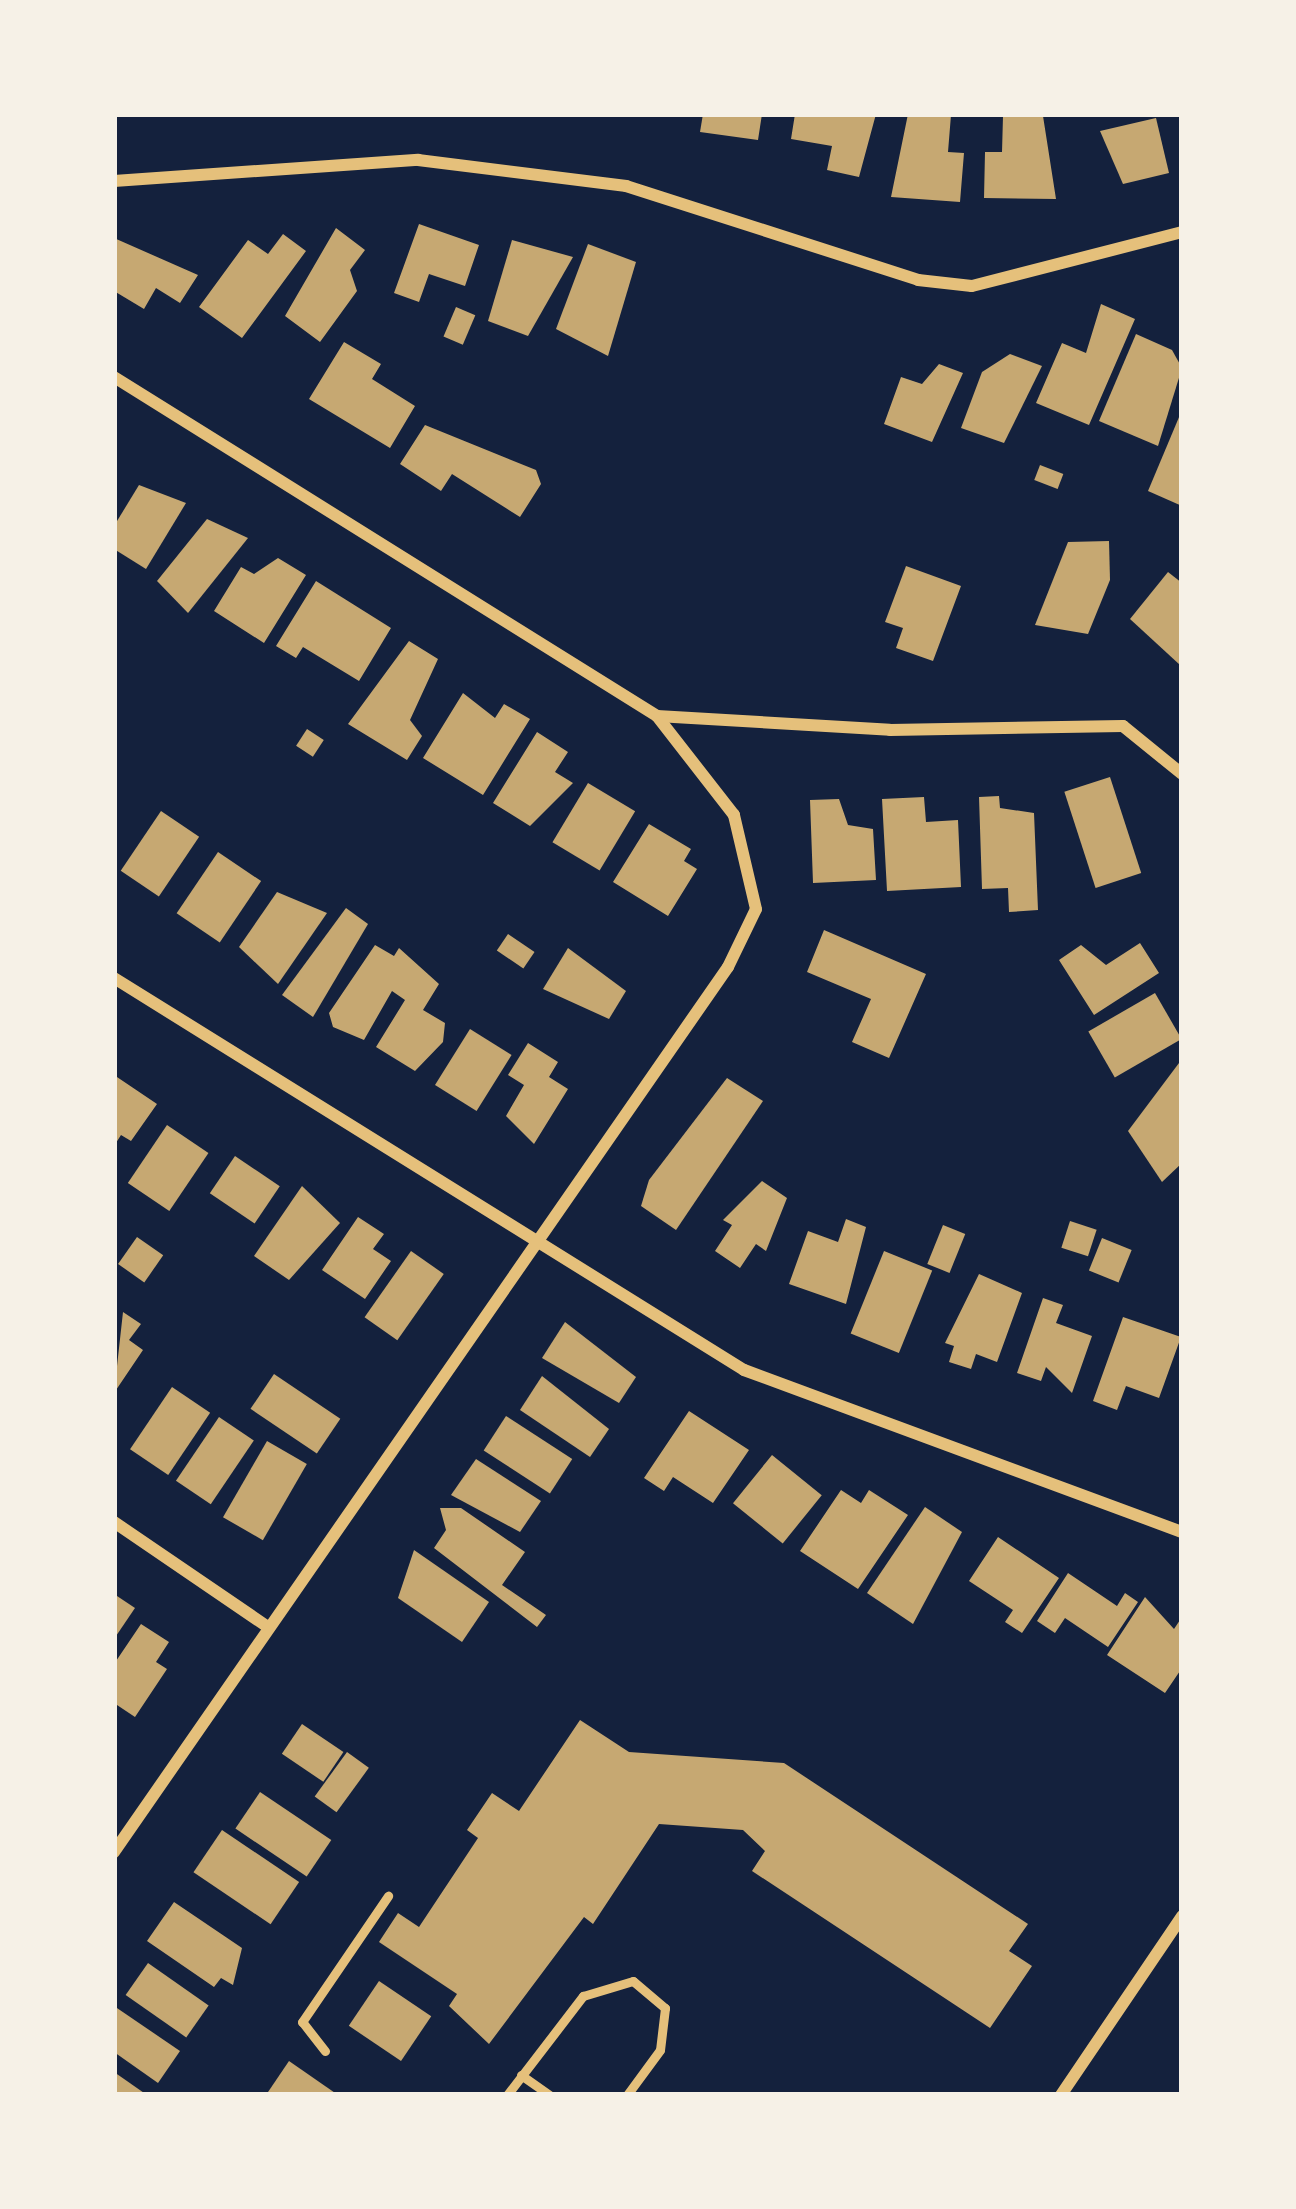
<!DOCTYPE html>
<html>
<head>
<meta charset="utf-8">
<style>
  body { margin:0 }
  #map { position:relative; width:1296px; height:2209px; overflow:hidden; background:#14213d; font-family:Commissioner,sans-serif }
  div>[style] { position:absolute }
  .building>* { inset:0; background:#c6a872; transform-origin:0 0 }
  .service>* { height:9px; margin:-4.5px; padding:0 4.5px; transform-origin:4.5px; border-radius:4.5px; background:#e5c07b }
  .minor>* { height:12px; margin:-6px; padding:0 6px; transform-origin:6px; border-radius:6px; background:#e5c07b }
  span { translate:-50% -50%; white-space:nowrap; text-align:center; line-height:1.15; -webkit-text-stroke:9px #f6f1e7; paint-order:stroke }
  .frame { position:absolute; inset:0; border:117px solid #f6f1e7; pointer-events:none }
</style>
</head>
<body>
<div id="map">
  <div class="building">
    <div style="clip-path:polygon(703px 114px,762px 114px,758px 140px,700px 132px)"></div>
    <div style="clip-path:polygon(795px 114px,876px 114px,859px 177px,827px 170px,832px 146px,791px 139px)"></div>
    <div style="clip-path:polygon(908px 114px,951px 115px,948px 152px,964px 153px,960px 202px,891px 197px)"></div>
    <div style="clip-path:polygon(1003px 116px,1043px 116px,1056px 199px,984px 198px,985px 152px,1002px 152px)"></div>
    <div style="clip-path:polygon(1156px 118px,1169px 173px,1123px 184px,1100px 131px)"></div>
    <div style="clip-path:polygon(419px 224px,479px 245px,465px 286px,429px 274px,419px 302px,394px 293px)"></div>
    <div style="clip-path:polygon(336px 228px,365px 250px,350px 270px,357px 291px,320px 342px,285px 316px)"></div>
    <div style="clip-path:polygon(283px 234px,306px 251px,242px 338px,199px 307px,248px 240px,268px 254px)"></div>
    <div style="clip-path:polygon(114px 238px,198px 275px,180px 303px,156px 288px,144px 309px,114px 291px)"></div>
    <div style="clip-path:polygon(512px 240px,573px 257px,528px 336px,488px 321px)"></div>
    <div style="clip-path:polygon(588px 244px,636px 262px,608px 356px,556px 329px)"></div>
    <div style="clip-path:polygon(1101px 304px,1135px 319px,1089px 425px,1036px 403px,1062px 343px,1086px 353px)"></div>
    <div style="left:456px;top:307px;width:21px;height:32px;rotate:23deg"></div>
    <div style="clip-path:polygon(1136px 334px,1172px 350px,1182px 368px,1158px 446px,1099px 421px)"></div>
    <div style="clip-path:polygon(344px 342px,381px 364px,372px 379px,415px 406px,390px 448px,309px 399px)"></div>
    <div style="clip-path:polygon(1010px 354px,1042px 366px,1004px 443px,961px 428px,982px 372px)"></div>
    <div style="clip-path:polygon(939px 364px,963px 373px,932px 442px,884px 424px,901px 377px,922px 384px)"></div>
    <div style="clip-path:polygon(1182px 410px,1182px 506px,1148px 491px)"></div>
    <div style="clip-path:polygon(425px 425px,536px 470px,541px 484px,520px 517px,452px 474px,441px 491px,400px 464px)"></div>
    <div style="left:1040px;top:465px;width:25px;height:16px;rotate:21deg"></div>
    <div style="clip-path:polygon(139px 485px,186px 503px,146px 569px,114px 549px,114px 526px)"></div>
    <div style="clip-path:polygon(207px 519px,248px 538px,188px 613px,157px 581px)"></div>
    <div style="clip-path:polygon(1109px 541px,1110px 580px,1088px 634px,1035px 625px,1068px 542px)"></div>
    <div style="clip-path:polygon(278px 558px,306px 575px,264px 643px,214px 611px,241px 567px,254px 574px)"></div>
    <div style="clip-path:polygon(906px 566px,961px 586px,933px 661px,896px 648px,903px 628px,885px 622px)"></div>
    <div style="clip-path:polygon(1168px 572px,1182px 583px,1180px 665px,1130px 619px)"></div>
    <div style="clip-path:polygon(316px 581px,391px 628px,359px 681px,303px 647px,296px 658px,276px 646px)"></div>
    <div style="clip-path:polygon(409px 641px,438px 659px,410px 720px,422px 736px,407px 760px,348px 724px)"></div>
    <div style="clip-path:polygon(463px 693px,495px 718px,504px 704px,530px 719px,483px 795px,423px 758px)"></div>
    <div style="left:307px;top:729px;width:20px;height:20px;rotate:33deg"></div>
    <div style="clip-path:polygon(537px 732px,568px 752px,555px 772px,573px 783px,530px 826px,493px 803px)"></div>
    <div style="left:1110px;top:777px;width:101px;height:48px;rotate:72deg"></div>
    <div style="left:588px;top:783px;width:55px;height:69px;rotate:31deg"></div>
    <div style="clip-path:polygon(999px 796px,1000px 808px,1034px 813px,1038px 910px,1009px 912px,1008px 888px,982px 889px,979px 797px)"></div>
    <div style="clip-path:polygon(924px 797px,926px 822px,958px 820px,961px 887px,887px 891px,882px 799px)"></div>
    <div style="clip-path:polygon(839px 799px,848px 825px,873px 829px,876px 880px,813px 883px,810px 800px)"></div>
    <div style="left:161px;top:811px;width:46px;height:72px;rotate:34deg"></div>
    <div style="clip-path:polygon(649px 824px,691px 849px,684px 861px,697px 869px,668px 916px,613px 882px)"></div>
    <div style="left:218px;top:852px;width:52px;height:74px;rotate:34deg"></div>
    <div style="clip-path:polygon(277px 892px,327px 913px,278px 984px,239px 947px)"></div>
    <div style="clip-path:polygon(346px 908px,368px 924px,313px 1017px,282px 995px)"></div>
    <div style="clip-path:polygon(824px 930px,926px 974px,889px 1058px,852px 1042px,871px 999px,807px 972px)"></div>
    <div style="left:508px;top:934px;width:32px;height:20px;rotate:34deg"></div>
    <div style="clip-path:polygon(1140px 943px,1159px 973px,1094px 1015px,1059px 960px,1081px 945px,1106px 965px)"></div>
    <div style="clip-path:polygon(375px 945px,394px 956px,399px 948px,439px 984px,423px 1010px,445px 1023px,443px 1042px,415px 1071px,376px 1047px,405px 1000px,392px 991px,364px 1040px,333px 1027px,329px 1013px)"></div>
    <div style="clip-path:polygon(568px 948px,626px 991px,609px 1019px,543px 989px)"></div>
    <div style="left:1155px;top:993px;width:53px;height:77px;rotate:60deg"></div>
    <div style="left:470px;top:1029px;width:49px;height:66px;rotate:32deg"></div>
    <div style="clip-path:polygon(528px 1043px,558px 1062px,549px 1077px,568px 1089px,534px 1144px,506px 1116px,524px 1085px,508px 1075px)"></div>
    <div style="clip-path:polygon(1182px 1059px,1182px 1163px,1162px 1182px,1128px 1131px)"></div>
    <div style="clip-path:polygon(114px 1075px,157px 1104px,131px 1141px,121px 1135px,114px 1146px)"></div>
    <div style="clip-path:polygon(727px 1078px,763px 1101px,676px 1230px,641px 1206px,649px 1180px)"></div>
    <div style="left:167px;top:1125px;width:50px;height:70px;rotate:34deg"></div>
    <div style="left:235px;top:1156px;width:54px;height:45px;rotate:34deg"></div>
    <div style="clip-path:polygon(762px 1181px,787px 1198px,766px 1251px,756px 1244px,740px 1268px,715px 1251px,732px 1225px,723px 1220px)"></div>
    <div style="clip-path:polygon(302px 1186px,340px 1223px,289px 1280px,254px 1256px)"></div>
    <div style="clip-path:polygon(358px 1217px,384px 1234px,373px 1249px,391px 1261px,365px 1299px,322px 1270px)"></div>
    <div style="clip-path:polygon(846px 1219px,866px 1227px,846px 1304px,789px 1284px,808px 1231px,838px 1242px)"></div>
    <div style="left:1070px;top:1221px;width:28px;height:28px;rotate:18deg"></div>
    <div style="left:943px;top:1225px;width:24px;height:42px;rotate:22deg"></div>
    <div style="left:137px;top:1237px;width:32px;height:33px;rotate:35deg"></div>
    <div style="left:1102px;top:1238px;width:32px;height:35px;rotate:22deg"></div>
    <div style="left:411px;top:1251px;width:40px;height:81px;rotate:35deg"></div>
    <div style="left:884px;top:1251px;width:52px;height:89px;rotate:22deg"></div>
    <div style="clip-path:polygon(979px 1274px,1022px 1293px,997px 1362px,976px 1354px,971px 1369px,949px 1362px,954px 1346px,945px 1343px)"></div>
    <div style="clip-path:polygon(1043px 1298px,1063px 1305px,1056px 1323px,1092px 1336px,1072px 1393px,1046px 1367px,1041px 1381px,1017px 1373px)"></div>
    <div style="clip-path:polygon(123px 1312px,141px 1324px,129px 1340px,143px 1350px,114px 1393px)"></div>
    <div style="clip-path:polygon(1123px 1317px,1181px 1337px,1159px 1398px,1126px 1386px,1117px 1410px,1093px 1401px)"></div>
    <div style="clip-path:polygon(565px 1322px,636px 1377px,619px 1403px,542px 1358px)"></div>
    <div style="left:274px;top:1374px;width:80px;height:42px;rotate:34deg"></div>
    <div style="clip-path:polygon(542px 1376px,609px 1429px,590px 1457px,520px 1410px)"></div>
    <div style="left:172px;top:1387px;width:46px;height:75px;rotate:34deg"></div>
    <div style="clip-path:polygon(689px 1411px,749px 1450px,713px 1503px,673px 1477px,664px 1491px,644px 1478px)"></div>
    <div style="left:506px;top:1416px;width:79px;height:41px;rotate:33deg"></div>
    <div style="left:219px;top:1417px;width:42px;height:77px;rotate:34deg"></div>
    <div style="left:267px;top:1441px;width:46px;height:88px;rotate:30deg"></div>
    <div style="left:772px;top:1455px;width:64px;height:62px;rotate:39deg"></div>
    <div style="clip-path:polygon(476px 1459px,541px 1501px,520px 1532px,451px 1495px)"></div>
    <div style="clip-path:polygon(841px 1490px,861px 1503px,869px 1490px,908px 1515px,858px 1589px,800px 1551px)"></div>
    <div style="clip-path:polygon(925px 1507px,962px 1532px,913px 1624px,867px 1593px)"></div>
    <div style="clip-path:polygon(440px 1508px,461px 1508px,525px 1552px,502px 1585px,546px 1615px,537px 1627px,434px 1548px,446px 1530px)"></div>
    <div style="clip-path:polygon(998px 1537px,1059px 1578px,1022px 1633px,1005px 1622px,1013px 1610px,969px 1581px)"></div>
    <div style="clip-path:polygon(414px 1550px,489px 1602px,462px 1642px,398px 1598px)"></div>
    <div style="clip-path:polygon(1068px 1573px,1117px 1606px,1125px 1593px,1138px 1602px,1108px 1647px,1065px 1618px,1055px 1633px,1037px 1621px)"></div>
    <div style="clip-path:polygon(114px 1594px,135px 1608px,114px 1639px)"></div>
    <div style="clip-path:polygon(1145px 1597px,1174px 1629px,1182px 1617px,1182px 1668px,1165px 1693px,1107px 1655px)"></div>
    <div style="clip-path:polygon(141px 1624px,169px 1642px,156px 1662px,167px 1669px,135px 1717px,114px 1703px,114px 1664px)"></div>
    <div style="clip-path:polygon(580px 1720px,629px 1752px,784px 1763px,1028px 1924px,1009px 1951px,1032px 1966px,990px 2028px,752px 1871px,765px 1851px,743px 1830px,659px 1824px,593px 1924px,584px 1917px,489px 2044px,449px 2006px,457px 1994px,379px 1942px,398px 1913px,419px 1927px,478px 1838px,467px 1830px,492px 1793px,519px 1811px)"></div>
    <div style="left:302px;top:1724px;width:50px;height:36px;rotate:34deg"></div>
    <div style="left:347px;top:1752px;width:27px;height:55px;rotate:36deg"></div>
    <div style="left:260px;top:1792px;width:86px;height:44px;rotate:34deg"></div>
    <div style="left:222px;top:1830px;width:93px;height:51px;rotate:34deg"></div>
    <div style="clip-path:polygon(174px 1902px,242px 1948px,233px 1985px,221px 1978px,214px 1987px,147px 1941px)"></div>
    <div style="left:148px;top:1963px;width:74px;height:39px;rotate:35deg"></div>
    <div style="left:379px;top:1981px;width:63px;height:54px;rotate:34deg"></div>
    <div style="clip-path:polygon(114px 2006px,180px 2051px,158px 2083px,114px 2052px)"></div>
    <div style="clip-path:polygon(289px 2061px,338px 2095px,266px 2095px)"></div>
    <div style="clip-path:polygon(114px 2072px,147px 2095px,114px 2095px)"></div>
  </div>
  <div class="service">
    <div style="left:325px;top:2051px;width:37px;rotate:-128deg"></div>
    <div style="left:302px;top:2022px;width:153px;rotate:-55.7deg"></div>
    <div style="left:521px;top:2075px;width:35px;rotate:35deg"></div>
    <div style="left:507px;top:2095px;width:125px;rotate:-52.5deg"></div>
    <div style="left:583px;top:1996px;width:52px;rotate:-16.7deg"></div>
    <div style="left:633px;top:1981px;width:42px;rotate:40.2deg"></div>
    <div style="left:665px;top:2008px;width:42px;rotate:96.8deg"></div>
    <div style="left:660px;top:2050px;width:56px;rotate:126.3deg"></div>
  </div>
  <div class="minor">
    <div style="left:114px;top:181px;width:305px;rotate:-4deg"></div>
    <div style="left:418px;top:160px;width:210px;rotate:7.1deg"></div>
    <div style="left:626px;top:186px;width:307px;rotate:17.8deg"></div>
    <div style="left:918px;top:280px;width:54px;rotate:6.3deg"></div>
    <div style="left:972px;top:286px;width:217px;rotate:-14.4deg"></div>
    <div style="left:114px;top:377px;width:640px;rotate:31.98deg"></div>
    <div style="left:657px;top:716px;width:233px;rotate:3.4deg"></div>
    <div style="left:890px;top:730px;width:233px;rotate:-1deg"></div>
    <div style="left:1123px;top:726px;width:76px;rotate:39.1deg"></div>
    <div style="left:114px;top:978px;width:742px;rotate:31.89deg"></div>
    <div style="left:744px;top:1370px;width:467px;rotate:20.3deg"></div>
    <div style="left:114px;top:1522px;width:183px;rotate:34.3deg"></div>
    <div style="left:114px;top:1852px;width:1077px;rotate:-55.25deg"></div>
    <div style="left:728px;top:967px;width:64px;rotate:-64.2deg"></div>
    <div style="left:756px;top:909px;width:97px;rotate:-103.2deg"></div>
    <div style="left:734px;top:815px;width:125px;rotate:-127.9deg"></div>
    <div style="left:1061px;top:2095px;width:216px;rotate:-55.9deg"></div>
  </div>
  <div class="frame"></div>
</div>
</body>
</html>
